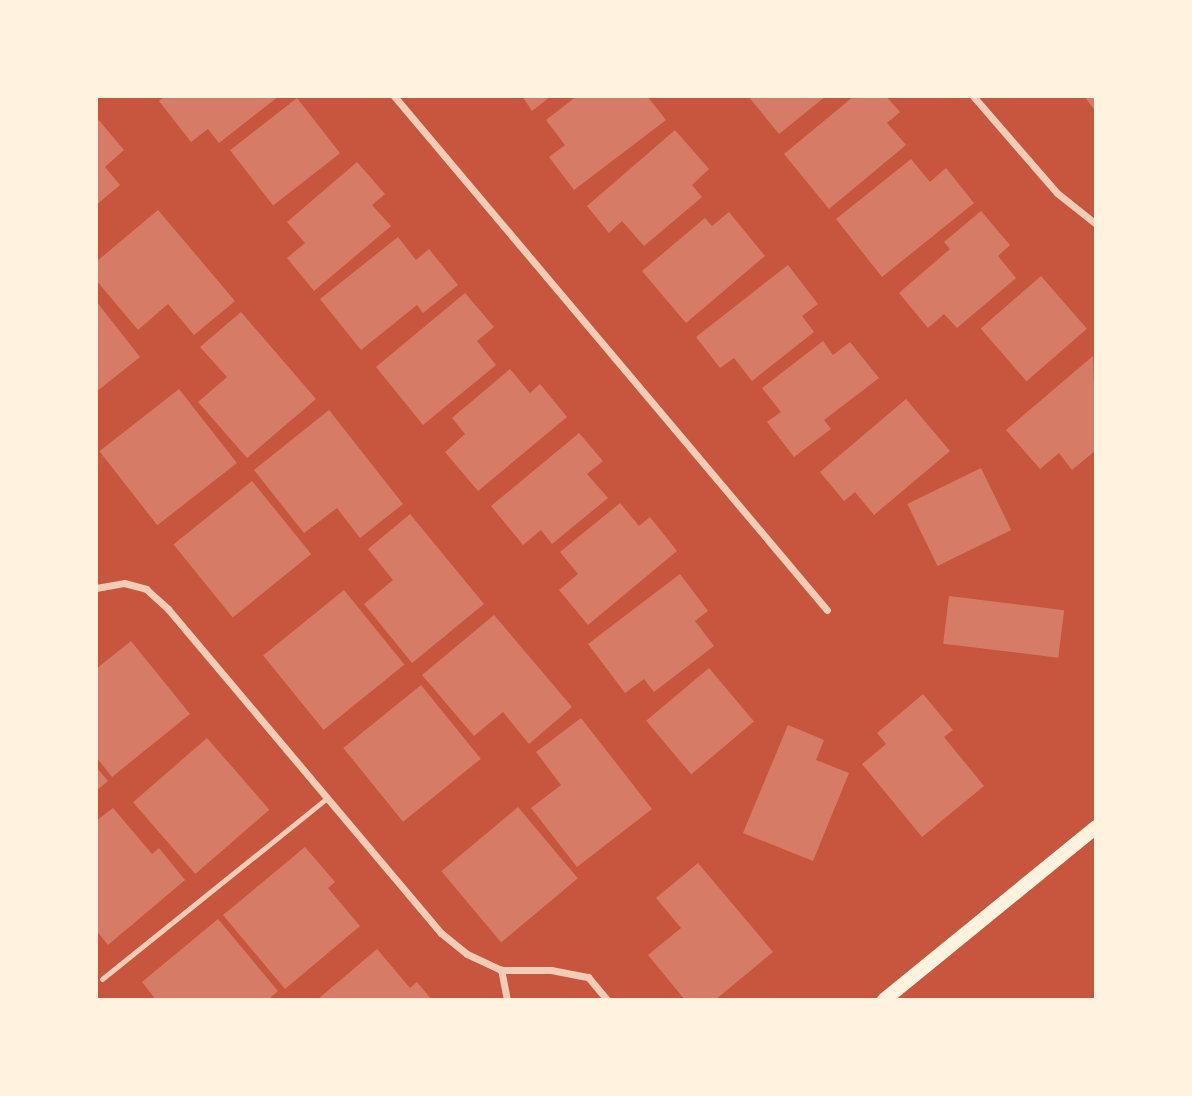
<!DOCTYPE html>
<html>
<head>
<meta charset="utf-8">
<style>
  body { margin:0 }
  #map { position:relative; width:1192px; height:1096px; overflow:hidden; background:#c8553d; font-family:Cabin,sans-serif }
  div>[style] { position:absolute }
  .building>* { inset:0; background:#d67c66; transform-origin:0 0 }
  .service>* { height:5px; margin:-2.5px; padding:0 2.5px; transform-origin:2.5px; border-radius:2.5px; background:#f1ccb7 }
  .minor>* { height:7px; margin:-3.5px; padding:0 3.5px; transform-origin:3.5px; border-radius:3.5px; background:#f1ccb7 }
  .secondary>* { height:14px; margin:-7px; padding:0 7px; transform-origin:7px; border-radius:7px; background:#fff3e0 }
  span { translate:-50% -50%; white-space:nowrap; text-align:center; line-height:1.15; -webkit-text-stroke:5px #fff3e0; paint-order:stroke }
  .frame { position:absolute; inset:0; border:98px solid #fff3e0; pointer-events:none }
</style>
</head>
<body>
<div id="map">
  <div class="building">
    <div style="clip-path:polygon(165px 96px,279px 96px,219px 143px,208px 129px,191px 142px,159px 101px)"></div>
    <div style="clip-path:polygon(522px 96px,551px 96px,532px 111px)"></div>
    <div style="clip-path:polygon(577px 96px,647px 96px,666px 120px,574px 190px,549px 157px,565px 145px,546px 120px)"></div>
    <div style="clip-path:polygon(748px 96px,826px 96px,779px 134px)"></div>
    <div style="clip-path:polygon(854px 96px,886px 96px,900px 112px,887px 123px,906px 145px,829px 209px,784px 154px)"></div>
    <div style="clip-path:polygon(1084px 96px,1096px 96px,1096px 112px)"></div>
    <div style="left:297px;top:98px;width:70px;height:85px;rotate:52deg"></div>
    <div style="clip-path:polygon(96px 117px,124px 150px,105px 167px,120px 185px,96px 205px)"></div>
    <div style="clip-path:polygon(675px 130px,709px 169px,692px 185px,702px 197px,644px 246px,622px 221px,609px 233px,587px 206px)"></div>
    <div style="clip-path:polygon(911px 159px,930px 182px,946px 168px,974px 203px,882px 277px,836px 219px)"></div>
    <div style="clip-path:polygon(357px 162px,385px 194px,372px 205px,391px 226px,314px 291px,287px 258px,305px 243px,287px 222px)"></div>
    <div style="clip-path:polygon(158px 210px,235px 301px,194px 335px,168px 304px,138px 330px,96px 280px,96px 262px)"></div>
    <div style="clip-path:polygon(981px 211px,1010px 245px,998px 256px,1016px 278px,957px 328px,944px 314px,928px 328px,899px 293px,950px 249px,944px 242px)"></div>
    <div style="clip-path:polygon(729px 212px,765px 256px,686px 323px,642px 271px,705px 218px,712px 226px)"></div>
    <div style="clip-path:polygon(398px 237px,416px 260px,429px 249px,458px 285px,423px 313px,417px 305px,361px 350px,320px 299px)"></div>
    <div style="clip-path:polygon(788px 265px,818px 304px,802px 316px,814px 332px,752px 381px,734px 358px,720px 368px,696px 337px)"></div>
    <div style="left:1041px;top:276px;width:70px;height:80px;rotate:49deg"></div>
    <div style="clip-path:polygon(465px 293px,494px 327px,477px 341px,496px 365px,423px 425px,376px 367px)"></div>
    <div style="clip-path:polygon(96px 301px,140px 357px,96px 392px)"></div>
    <div style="clip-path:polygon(241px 312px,316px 399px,247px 458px,198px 402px,227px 377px,200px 347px)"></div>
    <div style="clip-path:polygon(823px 341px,833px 355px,850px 342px,879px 378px,824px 420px,831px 429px,794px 457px,767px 422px,781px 412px,762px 388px)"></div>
    <div style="clip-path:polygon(1093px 356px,1096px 450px,1072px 470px,1059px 453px,1040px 469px,1006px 430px)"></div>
    <div style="clip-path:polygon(510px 369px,530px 393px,540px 384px,567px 417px,478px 491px,445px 452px,465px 434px,452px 418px)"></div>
    <div style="left:179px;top:389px;width:94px;height:101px;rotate:52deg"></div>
    <div style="clip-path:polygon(906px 399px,950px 451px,874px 515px,855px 492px,844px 501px,820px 472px)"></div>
    <div style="clip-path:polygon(329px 410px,403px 504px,360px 538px,337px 508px,304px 533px,254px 470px)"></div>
    <div style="clip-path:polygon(579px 433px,603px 461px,587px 474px,608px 498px,552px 544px,541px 530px,523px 545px,491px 506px)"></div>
    <div style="left:981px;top:468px;width:69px;height:82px;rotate:64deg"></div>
    <div style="left:252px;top:481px;width:94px;height:101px;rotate:51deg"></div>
    <div style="clip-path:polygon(620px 503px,639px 526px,650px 517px,677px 551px,588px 625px,559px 590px,578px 574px,560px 552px)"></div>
    <div style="clip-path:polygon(410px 514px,484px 604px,412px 663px,364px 604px,393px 580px,368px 549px)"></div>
    <div style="clip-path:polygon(680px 574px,708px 611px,695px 621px,714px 646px,654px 692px,644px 679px,625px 693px,588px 644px)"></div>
    <div style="left:344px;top:590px;width:96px;height:104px;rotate:51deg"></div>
    <div style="left:949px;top:596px;width:116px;height:48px;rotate:7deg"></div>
    <div style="clip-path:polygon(494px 615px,572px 707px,529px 744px,503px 712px,474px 736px,422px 675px)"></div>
    <div style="clip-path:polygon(131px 641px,190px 714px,112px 777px,96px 757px,96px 669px)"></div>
    <div style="left:709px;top:668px;width:70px;height:82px;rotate:50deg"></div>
    <div style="left:421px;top:685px;width:95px;height:100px;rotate:51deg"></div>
    <div style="clip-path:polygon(923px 694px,953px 730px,944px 737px,984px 786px,922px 837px,862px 764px,886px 744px,877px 733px)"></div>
    <div style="clip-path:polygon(581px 718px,652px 809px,577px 867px,531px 808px,561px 785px,536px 752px)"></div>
    <div style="clip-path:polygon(788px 725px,824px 740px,816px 760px,849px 773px,813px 861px,743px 833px)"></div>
    <div style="left:207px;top:738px;width:95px;height:98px;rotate:49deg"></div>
    <div style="clip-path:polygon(96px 767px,108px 781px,96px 791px)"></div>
    <div style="left:518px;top:807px;width:93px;height:100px;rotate:50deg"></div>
    <div style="clip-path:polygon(113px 808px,152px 854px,159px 848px,185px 880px,108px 945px,96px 930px,96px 821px)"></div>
    <div style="clip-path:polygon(305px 847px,335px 882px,328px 888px,360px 926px,285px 989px,223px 915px)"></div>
    <div style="clip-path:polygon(698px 863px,773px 952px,715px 1000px,685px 1000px,648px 955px,681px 928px,656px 898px)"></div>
    <div style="clip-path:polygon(218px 919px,278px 991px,268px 1000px,156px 1000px,142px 982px)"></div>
    <div style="clip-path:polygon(377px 949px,410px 988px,417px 982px,432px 1000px,317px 1000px)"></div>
  </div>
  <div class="service">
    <div style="left:102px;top:979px;width:287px;rotate:-38.8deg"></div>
  </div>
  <div class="minor">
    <div style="left:394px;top:96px;width:672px;rotate:49.89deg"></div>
    <div style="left:973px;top:96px;width:128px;rotate:49.1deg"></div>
    <div style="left:1057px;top:193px;width:50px;rotate:38.5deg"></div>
    <div style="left:96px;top:588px;width:28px;rotate:-10deg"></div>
    <div style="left:124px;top:583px;width:23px;rotate:15deg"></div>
    <div style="left:146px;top:589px;width:30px;rotate:42deg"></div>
    <div style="left:168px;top:609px;width:424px;rotate:49.9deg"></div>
    <div style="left:441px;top:933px;width:33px;rotate:39deg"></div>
    <div style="left:467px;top:954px;width:38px;rotate:25deg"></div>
    <div style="left:507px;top:1000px;width:31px;rotate:-101deg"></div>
    <div style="left:501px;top:970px;width:50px"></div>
    <div style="left:551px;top:970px;width:38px;rotate:11deg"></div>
    <div style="left:588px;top:977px;width:30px;rotate:50deg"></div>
  </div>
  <div class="secondary">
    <div style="left:884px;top:1000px;width:274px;rotate:-39.2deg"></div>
  </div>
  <div class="frame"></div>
</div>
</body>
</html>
